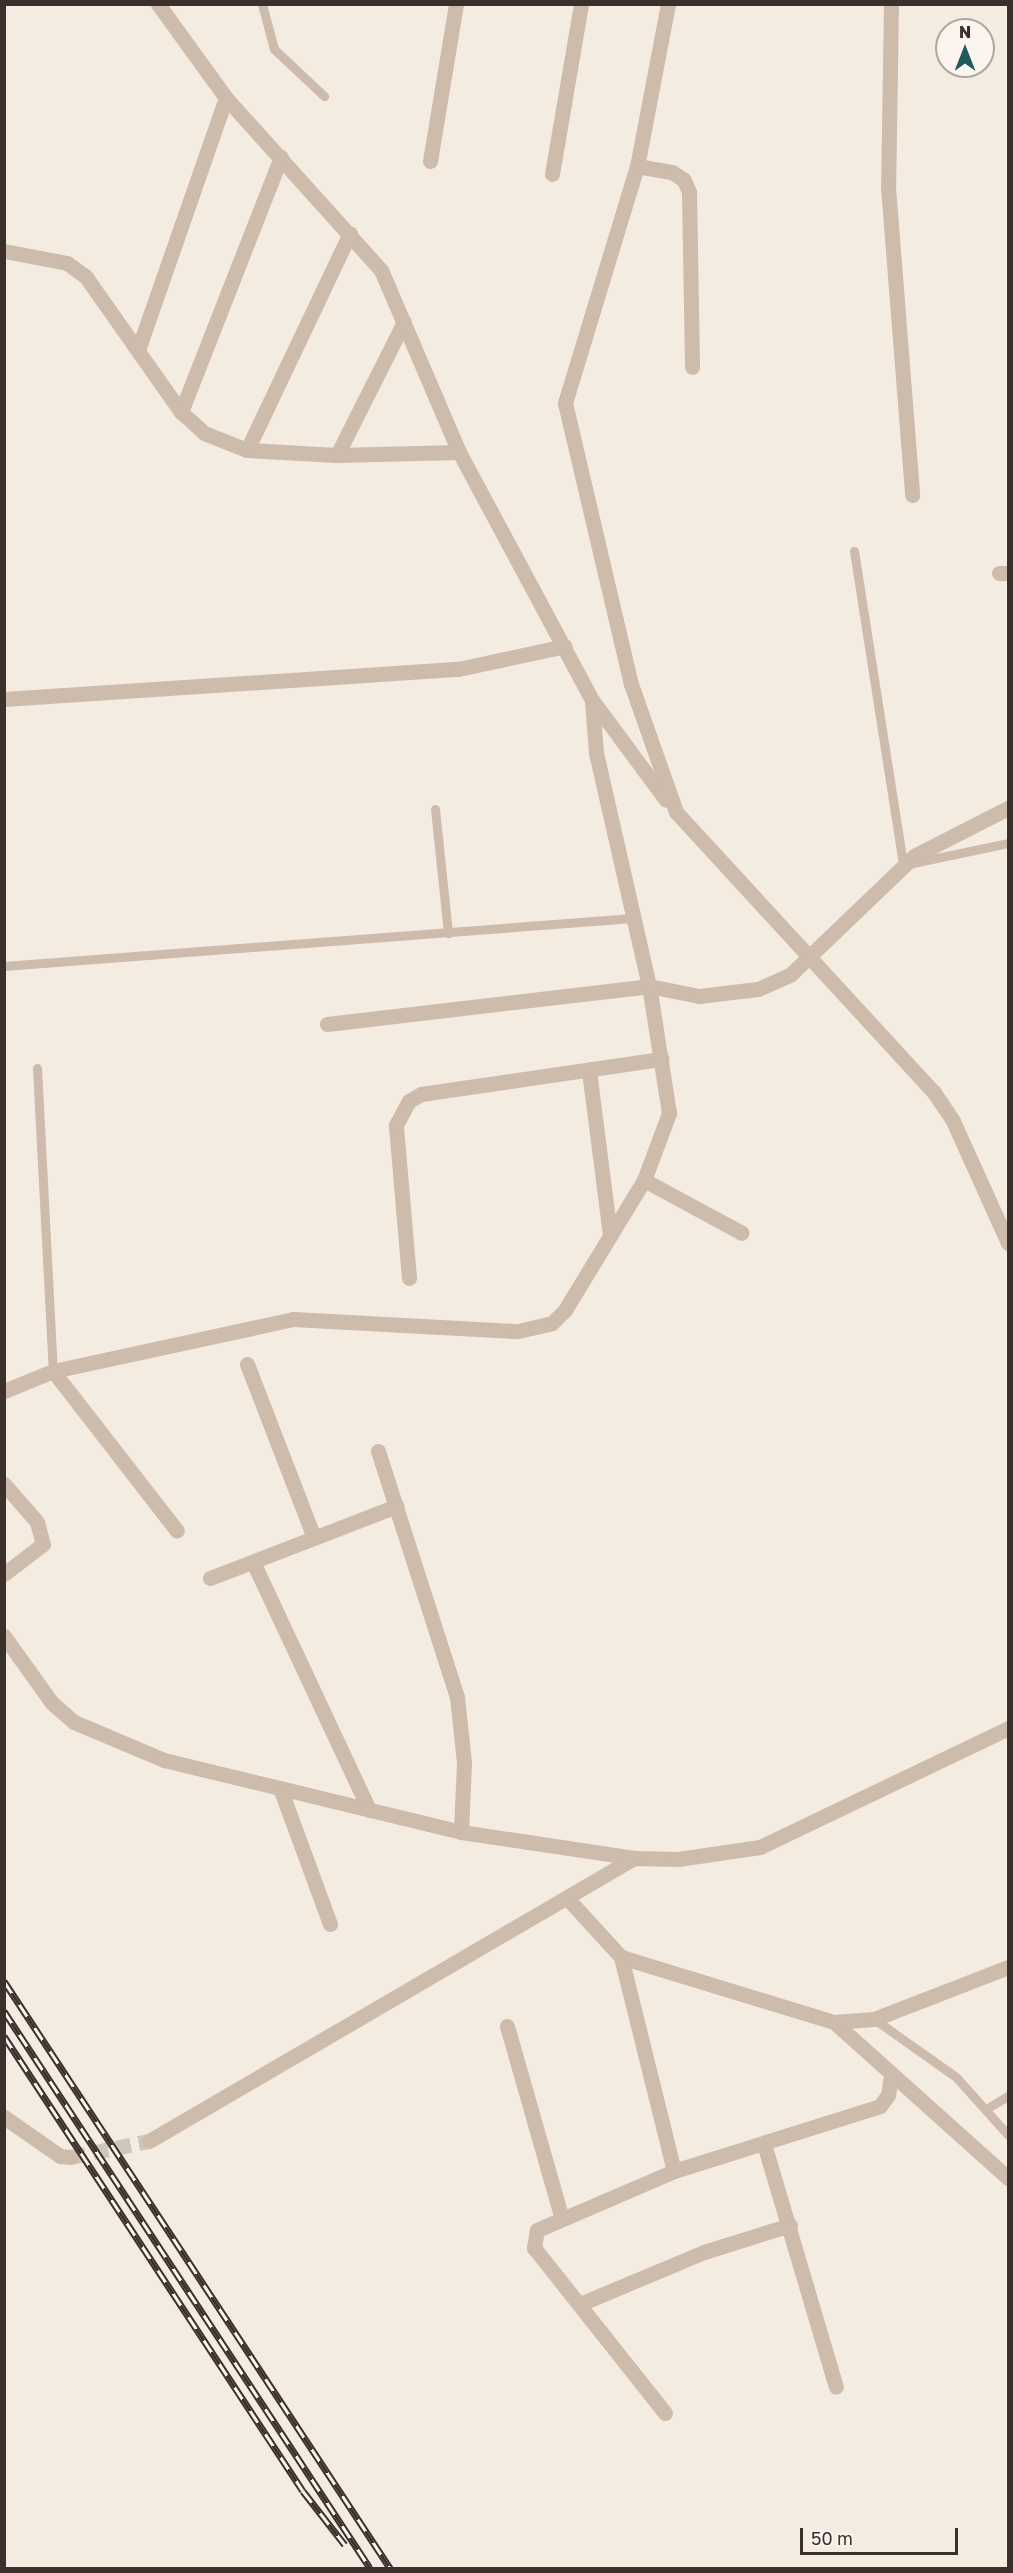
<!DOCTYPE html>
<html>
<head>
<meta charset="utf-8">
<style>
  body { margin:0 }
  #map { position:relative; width:1013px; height:2573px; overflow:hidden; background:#f4ebe1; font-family:"Golos Text",sans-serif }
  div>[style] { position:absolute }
  .street-tunnel>* { height:15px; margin-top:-7.5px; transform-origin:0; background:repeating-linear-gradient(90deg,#cfc6bd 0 15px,transparent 0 23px) }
  .lane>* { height:9px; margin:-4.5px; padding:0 4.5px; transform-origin:4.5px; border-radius:4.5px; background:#cdbbac }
  .street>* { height:15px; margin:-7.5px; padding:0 7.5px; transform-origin:7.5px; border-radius:7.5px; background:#cdbbac }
  .rail>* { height:7px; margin-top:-3.5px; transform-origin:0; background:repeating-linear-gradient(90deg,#fbf5ee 0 14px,#3b302b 0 28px); box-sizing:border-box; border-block:2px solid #3b302b }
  span { translate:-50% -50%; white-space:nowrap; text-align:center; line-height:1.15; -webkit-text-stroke:5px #fbf5ee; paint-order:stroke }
  .frame { position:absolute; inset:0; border:6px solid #3b302b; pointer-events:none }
  .north { position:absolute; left:935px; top:18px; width:60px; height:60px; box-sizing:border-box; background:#fbf5ee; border:2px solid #aea6a0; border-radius:50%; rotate:0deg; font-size:16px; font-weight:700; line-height:24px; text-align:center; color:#3b302b }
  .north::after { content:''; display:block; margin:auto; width:21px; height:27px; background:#1f5a5e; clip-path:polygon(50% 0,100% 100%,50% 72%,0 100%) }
  .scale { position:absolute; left:800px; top:2528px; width:158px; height:27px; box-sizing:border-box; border:3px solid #3b302b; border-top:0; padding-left:8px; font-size:18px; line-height:21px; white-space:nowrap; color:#3b302b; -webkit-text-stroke:4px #fbf5ee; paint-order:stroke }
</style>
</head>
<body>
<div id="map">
  <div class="street-tunnel">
    <div style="left:71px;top:2157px;width:80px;rotate:-11.6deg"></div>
  </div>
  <div class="lane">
    <div style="left:262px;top:4px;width:47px;rotate:75.1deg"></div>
    <div style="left:274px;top:49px;width:69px;rotate:43.2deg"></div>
    <div style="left:854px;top:551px;width:318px;rotate:81.1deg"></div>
    <div style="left:903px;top:865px;width:107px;rotate:-11.8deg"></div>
    <div style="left:435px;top:809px;width:125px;rotate:84deg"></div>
    <div style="left:4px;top:966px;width:631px;rotate:-4.36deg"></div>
    <div style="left:37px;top:1068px;width:303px;rotate:87deg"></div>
    <div style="left:874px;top:2019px;width:100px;rotate:35.3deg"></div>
    <div style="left:956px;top:2077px;width:78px;rotate:48.1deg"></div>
    <div style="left:986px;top:2109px;width:26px;rotate:-31deg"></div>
  </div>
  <div class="street">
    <div style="left:158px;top:4px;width:116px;rotate:54.1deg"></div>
    <div style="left:226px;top:98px;width:232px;rotate:48deg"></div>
    <div style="left:381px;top:270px;width:198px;rotate:66.8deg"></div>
    <div style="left:459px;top:452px;width:281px;rotate:61.8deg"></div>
    <div style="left:592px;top:700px;width:124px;rotate:53.5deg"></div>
    <div style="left:668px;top:4px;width:165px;rotate:100.8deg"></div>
    <div style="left:637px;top:166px;width:248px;rotate:106.9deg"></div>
    <div style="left:565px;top:403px;width:289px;rotate:76.8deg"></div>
    <div style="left:631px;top:684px;width:136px;rotate:70.6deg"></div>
    <div style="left:676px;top:812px;width:379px;rotate:47.4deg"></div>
    <div style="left:933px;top:1091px;width:36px;rotate:56deg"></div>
    <div style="left:953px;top:1121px;width:134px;rotate:65.7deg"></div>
    <div style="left:891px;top:4px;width:183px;rotate:90.9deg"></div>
    <div style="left:888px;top:187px;width:309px;rotate:85.5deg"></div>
    <div style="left:430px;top:161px;width:159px;rotate:-80.6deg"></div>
    <div style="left:637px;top:166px;width:36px;rotate:10deg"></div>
    <div style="left:672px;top:172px;width:14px;rotate:34deg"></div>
    <div style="left:684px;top:180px;width:13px;rotate:67deg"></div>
    <div style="left:689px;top:192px;width:175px;rotate:89deg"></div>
    <div style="left:552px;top:174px;width:172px;rotate:-80.3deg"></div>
    <div style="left:4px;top:251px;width:64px;rotate:10.8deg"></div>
    <div style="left:67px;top:263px;width:24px;rotate:36deg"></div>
    <div style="left:86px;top:277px;width:165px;rotate:54.9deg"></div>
    <div style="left:181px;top:412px;width:31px;rotate:42deg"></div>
    <div style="left:204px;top:433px;width:46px;rotate:21.6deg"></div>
    <div style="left:247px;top:450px;width:90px;rotate:3.2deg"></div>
    <div style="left:337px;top:455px;width:122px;rotate:-1.4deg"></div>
    <div style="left:138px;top:350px;width:267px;rotate:-70.8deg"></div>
    <div style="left:181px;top:412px;width:274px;rotate:-68.6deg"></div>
    <div style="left:247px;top:450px;width:240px;rotate:-64.6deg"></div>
    <div style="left:337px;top:455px;width:149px;rotate:-63.3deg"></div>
    <div style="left:999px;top:573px;width:9px"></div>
    <div style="left:4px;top:699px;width:455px;rotate:-3.8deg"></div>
    <div style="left:458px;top:669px;width:109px;rotate:-12.1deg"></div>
    <div style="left:327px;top:1024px;width:324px;rotate:-6.7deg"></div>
    <div style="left:649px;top:986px;width:51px;rotate:11.3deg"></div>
    <div style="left:699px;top:996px;width:59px;rotate:-6.8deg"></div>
    <div style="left:758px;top:989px;width:36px;rotate:-24deg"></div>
    <div style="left:791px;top:974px;width:170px;rotate:-43.8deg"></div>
    <div style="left:914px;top:856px;width:106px;rotate:-27.1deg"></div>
    <div style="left:589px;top:1071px;width:164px;rotate:82.7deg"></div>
    <div style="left:644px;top:1180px;width:111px;rotate:28.4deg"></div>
    <div style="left:409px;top:1278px;width:154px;rotate:-94.9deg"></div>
    <div style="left:396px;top:1125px;width:27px;rotate:-62deg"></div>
    <div style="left:409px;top:1101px;width:14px;rotate:-30deg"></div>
    <div style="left:421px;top:1094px;width:243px;rotate:-8.3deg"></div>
    <div style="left:247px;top:1364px;width:186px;rotate:68.9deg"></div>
    <div style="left:53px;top:1371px;width:202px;rotate:52.2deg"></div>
    <div style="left:4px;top:1391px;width:53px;rotate:-22.2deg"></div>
    <div style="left:53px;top:1371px;width:246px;rotate:-12.2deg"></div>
    <div style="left:293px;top:1319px;width:225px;rotate:3.1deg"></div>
    <div style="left:518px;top:1331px;width:35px;rotate:-13deg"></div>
    <div style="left:552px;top:1323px;width:18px;rotate:-45deg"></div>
    <div style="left:565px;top:1310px;width:152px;rotate:-58.7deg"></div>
    <div style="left:644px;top:1180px;width:72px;rotate:-69.5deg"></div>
    <div style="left:669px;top:1113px;width:129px;rotate:-98.9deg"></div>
    <div style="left:649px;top:986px;width:239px;rotate:-102.8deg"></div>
    <div style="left:596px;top:753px;width:53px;rotate:-94.3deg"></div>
    <div style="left:378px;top:1451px;width:258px;rotate:72.2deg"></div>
    <div style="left:457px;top:1697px;width:66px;rotate:83.9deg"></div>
    <div style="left:464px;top:1763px;width:69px;rotate:92.5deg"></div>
    <div style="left:4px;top:1484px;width:50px;rotate:49deg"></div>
    <div style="left:37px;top:1522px;width:23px;rotate:75deg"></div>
    <div style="left:43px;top:1544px;width:49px;rotate:142.4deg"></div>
    <div style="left:253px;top:1562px;width:274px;rotate:64.9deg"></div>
    <div style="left:210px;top:1578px;width:200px;rotate:-21.1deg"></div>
    <div style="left:4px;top:1636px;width:82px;rotate:54.4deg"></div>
    <div style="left:52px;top:1703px;width:29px;rotate:41deg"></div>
    <div style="left:74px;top:1722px;width:98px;rotate:22.9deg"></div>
    <div style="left:164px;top:1760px;width:306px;rotate:13.6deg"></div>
    <div style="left:461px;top:1832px;width:175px;rotate:8.5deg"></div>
    <div style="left:634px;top:1858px;width:44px;rotate:1.3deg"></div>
    <div style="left:678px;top:1859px;width:83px;rotate:-8.3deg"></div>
    <div style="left:760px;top:1847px;width:275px;rotate:-25.6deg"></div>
    <div style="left:280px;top:1788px;width:145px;rotate:69.8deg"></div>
    <div style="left:567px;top:1898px;width:80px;rotate:47.5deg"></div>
    <div style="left:621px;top:1957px;width:223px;rotate:17deg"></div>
    <div style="left:834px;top:2022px;width:234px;rotate:41.9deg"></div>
    <div style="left:621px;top:1957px;width:220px;rotate:76.1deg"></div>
    <div style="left:834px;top:2022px;width:40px;rotate:-4.3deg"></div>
    <div style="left:874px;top:2019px;width:144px;rotate:-21.2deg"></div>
    <div style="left:507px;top:2026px;width:198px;rotate:74.1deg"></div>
    <div style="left:4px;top:2117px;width:68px;rotate:34.9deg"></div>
    <div style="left:60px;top:2156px;width:11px;rotate:5deg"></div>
    <div style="left:149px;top:2141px;width:562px;rotate:-30.26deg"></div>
    <div style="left:764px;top:2144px;width:253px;rotate:73.5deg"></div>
    <div style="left:580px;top:2304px;width:134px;rotate:-22.8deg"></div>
    <div style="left:704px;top:2252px;width:90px;rotate:-17.4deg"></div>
    <div style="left:665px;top:2413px;width:211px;rotate:-128.4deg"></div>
    <div style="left:534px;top:2248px;width:18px;rotate:-81deg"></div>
    <div style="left:537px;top:2230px;width:149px;rotate:-23.3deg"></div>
    <div style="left:674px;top:2171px;width:216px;rotate:-17.5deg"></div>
    <div style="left:880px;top:2106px;width:14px;rotate:-54deg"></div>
    <div style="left:888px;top:2095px;width:19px;rotate:-81deg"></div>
  </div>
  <div class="rail">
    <div style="left:4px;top:1981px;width:703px;rotate:56.67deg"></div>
    <div style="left:4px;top:2011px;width:666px;rotate:56.69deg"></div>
    <div style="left:4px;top:2036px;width:544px;rotate:56.69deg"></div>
    <div style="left:303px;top:2491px;width:68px;rotate:52.1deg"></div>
  </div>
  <div class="frame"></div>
  <div class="north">N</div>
  <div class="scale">50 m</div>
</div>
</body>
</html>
